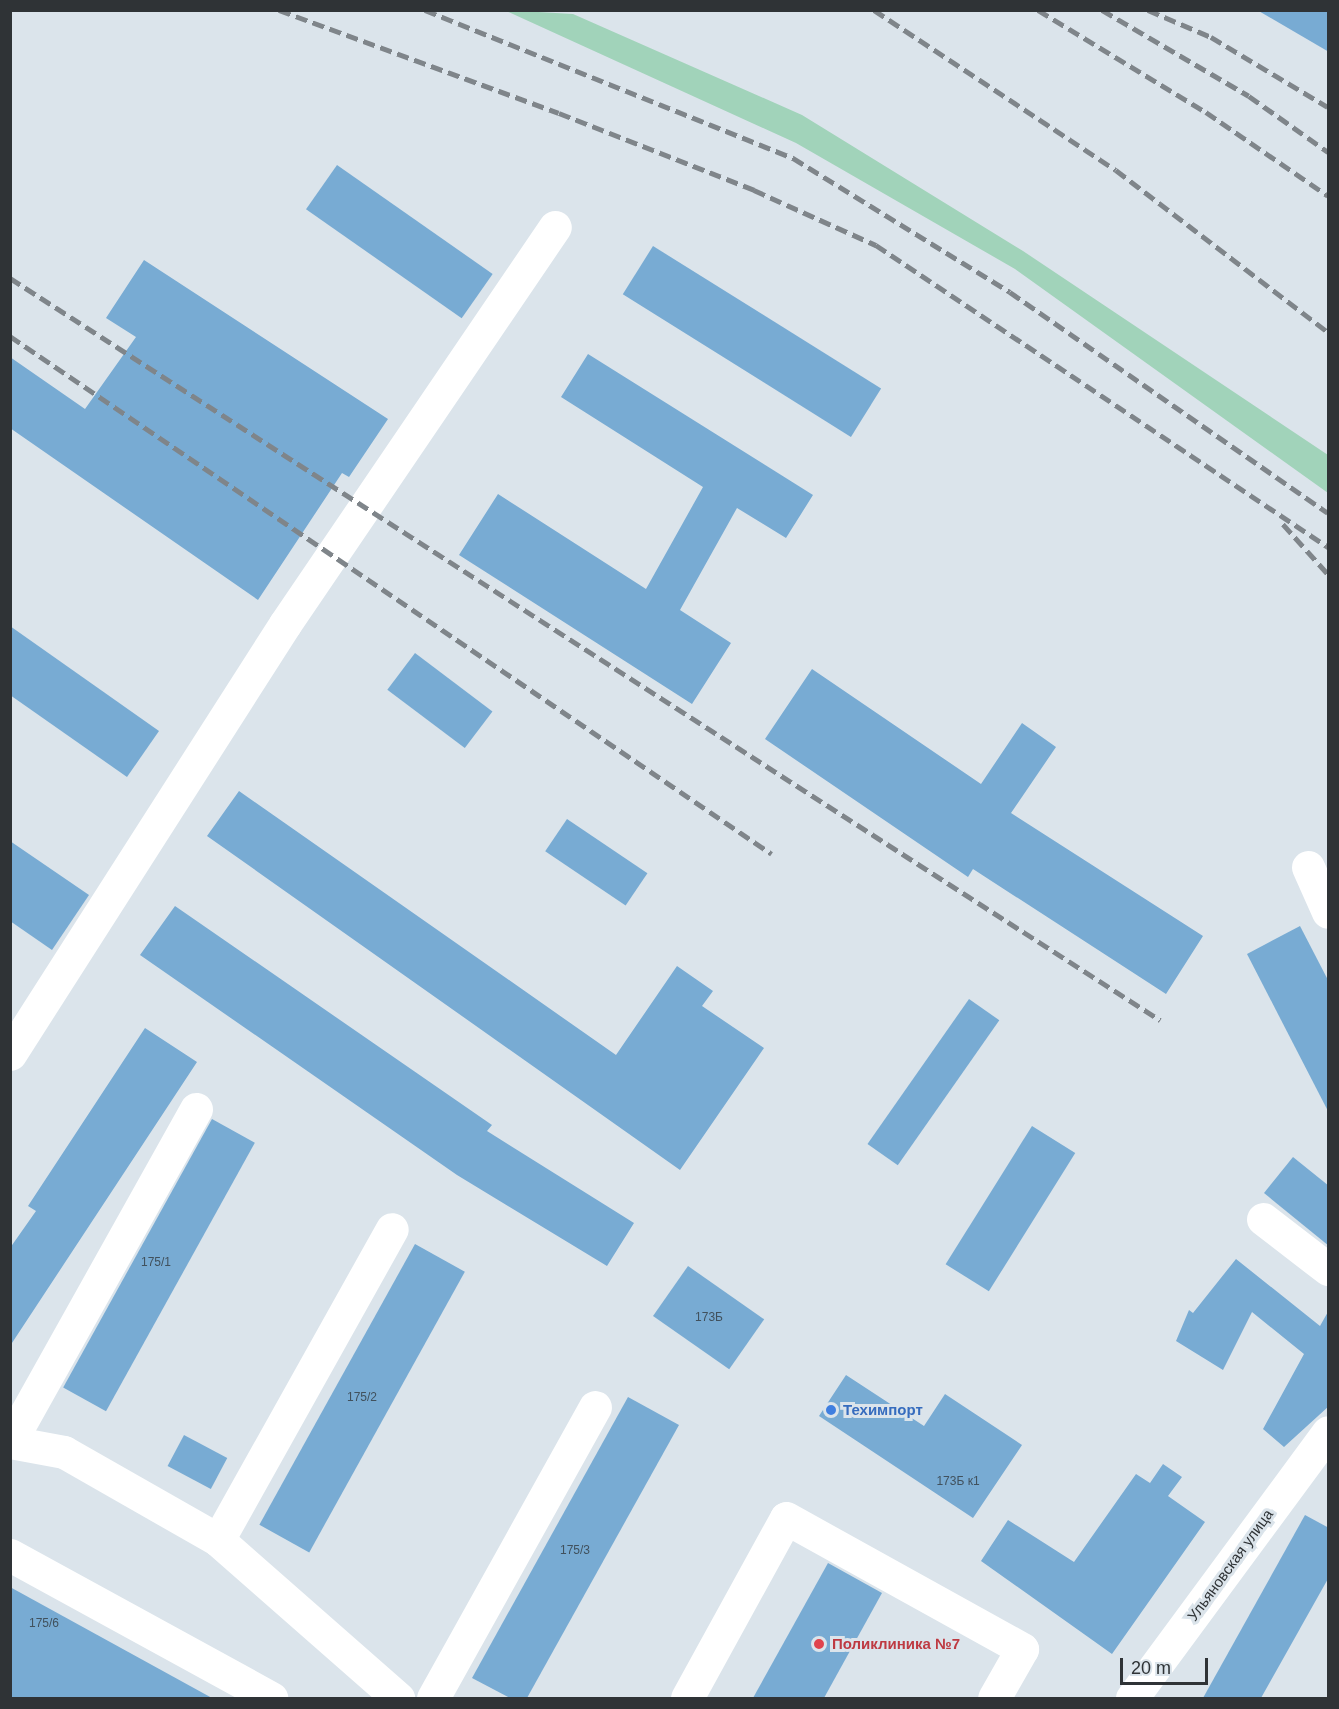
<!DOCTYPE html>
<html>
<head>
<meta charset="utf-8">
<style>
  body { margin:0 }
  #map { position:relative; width:1339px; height:1709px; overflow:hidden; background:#dbe4eb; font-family:Helvetica,sans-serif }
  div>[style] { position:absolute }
  .green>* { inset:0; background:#a1d3ba }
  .building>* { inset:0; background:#78abd3; transform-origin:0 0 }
  .minor>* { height:33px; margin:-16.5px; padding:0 16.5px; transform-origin:16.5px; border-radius:16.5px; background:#fff }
  .rail>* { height:4.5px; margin-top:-2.25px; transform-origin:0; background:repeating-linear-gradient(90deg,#7f858a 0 12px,transparent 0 18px) }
  .dots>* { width:16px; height:16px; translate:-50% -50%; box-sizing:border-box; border:3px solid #dbe4eb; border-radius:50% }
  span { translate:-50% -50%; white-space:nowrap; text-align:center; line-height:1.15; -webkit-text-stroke:6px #dbe4eb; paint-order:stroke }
  .number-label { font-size:12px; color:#41515d }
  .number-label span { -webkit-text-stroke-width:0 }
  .shop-label { font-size:15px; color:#366cbe; font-weight:700 }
  .left { translate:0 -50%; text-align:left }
  .street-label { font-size:15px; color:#2f3336 }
  .health-label { font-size:15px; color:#be3a42; font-weight:700 }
  .frame { position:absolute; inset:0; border:12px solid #2f3336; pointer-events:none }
  .scale { position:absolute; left:1120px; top:1658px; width:88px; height:27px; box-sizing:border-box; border:3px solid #2f3336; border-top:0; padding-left:8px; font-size:18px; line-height:21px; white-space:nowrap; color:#2f3336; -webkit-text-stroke:4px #dbe4eb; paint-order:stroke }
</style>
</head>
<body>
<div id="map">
  <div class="green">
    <div style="clip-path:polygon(504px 10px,573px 14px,802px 115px,1023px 251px,1328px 455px,1328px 493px,1015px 269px,796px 143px)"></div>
  </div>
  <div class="building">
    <div style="clip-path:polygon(1257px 10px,1329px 10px,1329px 52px)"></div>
    <div style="left:337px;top:165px;width:190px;height:54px;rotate:35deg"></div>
    <div style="left:653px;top:246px;width:269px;height:57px;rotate:32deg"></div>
    <div style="clip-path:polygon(144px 260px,388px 419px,349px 477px,342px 473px,258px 600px,10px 428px,10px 357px,85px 409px,136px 337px,106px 318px)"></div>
    <div style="clip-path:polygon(588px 354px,813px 495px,786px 538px,737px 508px,680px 610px,731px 643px,692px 704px,459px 555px,498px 494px,646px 589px,703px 487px,561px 397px)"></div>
    <div style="clip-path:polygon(10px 626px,159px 731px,127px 777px,10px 695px)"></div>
    <div style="left:415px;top:653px;width:97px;height:46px;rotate:37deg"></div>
    <div style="clip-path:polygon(812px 669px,981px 784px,1022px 723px,1056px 747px,1011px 813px,1203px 936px,1166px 994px,973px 869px,968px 877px,765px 739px)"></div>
    <div style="clip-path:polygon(239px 791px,616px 1055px,677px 966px,713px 991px,702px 1006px,764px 1048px,680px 1170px,207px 836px)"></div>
    <div style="left:567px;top:819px;width:97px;height:39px;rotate:34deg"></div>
    <div style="clip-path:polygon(10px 841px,89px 895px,52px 950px,10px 921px)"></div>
    <div style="clip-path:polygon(175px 906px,492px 1125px,487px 1131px,634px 1223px,607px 1266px,457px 1175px,140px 955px)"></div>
    <div style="clip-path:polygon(1300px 926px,1329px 982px,1329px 1113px,1247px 954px)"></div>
    <div style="left:969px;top:999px;width:37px;height:177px;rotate:35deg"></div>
    <div style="clip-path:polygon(145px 1028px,197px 1062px,10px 1346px,10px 1248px,36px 1211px,28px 1206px)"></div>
    <div style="left:212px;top:1119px;width:49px;height:307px;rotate:29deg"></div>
    <div style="left:1032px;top:1126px;width:51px;height:163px;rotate:32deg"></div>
    <div style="clip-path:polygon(1293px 1157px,1329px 1186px,1329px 1246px,1264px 1193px)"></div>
    <div style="left:415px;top:1244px;width:57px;height:321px;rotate:29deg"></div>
    <div style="clip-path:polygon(1236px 1259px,1320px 1326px,1329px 1310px,1329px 1406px,1284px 1447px,1263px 1429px,1304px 1354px,1252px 1312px,1223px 1370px,1176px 1341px,1189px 1310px,1193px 1313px)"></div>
    <div style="left:688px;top:1266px;width:93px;height:61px;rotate:35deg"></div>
    <div style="clip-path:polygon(846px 1375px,924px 1426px,945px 1394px,1022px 1445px,973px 1518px,819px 1416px)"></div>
    <div style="clip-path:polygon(628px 1397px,679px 1425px,527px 1698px,510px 1698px,472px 1678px)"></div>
    <div style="left:184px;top:1435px;width:49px;height:35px;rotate:28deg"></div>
    <div style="clip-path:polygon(1163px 1464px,1182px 1477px,1168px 1496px,1205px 1522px,1112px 1654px,981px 1561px,1008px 1520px,1074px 1562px,1136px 1474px,1150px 1483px)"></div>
    <div style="clip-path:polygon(1305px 1515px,1329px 1528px,1329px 1577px,1261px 1698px,1203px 1698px)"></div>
    <div style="clip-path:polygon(828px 1563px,882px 1593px,824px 1698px,753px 1698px)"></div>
    <div style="clip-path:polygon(10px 1587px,212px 1698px,10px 1698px)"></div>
  </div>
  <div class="minor">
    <div style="left:1308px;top:867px;width:49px;rotate:66deg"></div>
    <div style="left:10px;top:1054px;width:510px;rotate:-57.4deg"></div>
    <div style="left:285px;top:624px;width:480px;rotate:-55.8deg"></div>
    <div style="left:196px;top:1109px;width:381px;rotate:119.2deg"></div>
    <div style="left:10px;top:1442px;width:55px;rotate:10.5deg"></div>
    <div style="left:64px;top:1452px;width:177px;rotate:29.7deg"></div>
    <div style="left:218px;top:1540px;width:240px;rotate:41.3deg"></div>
    <div style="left:1263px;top:1219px;width:82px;rotate:37.6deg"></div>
    <div style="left:218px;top:1540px;width:356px;rotate:-60.8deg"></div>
    <div style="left:10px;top:1555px;width:298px;rotate:28.7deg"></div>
    <div style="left:433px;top:1698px;width:333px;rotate:-60.9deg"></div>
    <div style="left:687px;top:1698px;width:205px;rotate:-61.2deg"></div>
    <div style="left:786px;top:1518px;width:270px;rotate:29deg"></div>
    <div style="left:1022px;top:1649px;width:56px;rotate:119.7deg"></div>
    <div style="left:1132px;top:1698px;width:330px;rotate:-53.6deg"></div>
  </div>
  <div class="rail">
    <div style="left:279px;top:10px;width:298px;rotate:20.2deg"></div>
    <div style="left:559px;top:113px;width:210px;rotate:21.5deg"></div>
    <div style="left:754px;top:190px;width:134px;rotate:24.3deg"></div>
    <div style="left:876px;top:245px;width:544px;rotate:33.75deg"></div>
    <div style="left:425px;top:10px;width:397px;rotate:21.9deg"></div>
    <div style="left:793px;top:158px;width:255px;rotate:31.7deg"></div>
    <div style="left:1010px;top:292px;width:387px;rotate:34.8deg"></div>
    <div style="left:874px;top:10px;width:290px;rotate:33.5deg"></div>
    <div style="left:1116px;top:170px;width:267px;rotate:37.4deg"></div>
    <div style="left:1038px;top:10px;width:197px;rotate:31.3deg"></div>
    <div style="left:1206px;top:112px;width:148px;rotate:34.5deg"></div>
    <div style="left:1102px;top:10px;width:170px;rotate:30.3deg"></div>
    <div style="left:1249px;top:96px;width:97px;rotate:35.3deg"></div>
    <div style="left:1148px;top:10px;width:69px;rotate:23.2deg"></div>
    <div style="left:1211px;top:37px;width:136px;rotate:30.9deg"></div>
    <div style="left:10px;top:278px;width:1369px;rotate:32.83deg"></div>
    <div style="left:10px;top:336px;width:921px;rotate:34.21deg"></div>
    <div style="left:1283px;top:524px;width:67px;rotate:48deg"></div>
  </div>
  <div class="dots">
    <div style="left:831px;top:1410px;background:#3f7fe0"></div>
    <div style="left:819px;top:1644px;background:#e0444e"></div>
  </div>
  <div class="number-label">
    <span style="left:156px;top:1263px">175/1</span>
    <span style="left:709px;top:1318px">173Б</span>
    <span style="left:362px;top:1398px">175/2</span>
    <span style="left:958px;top:1482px">173Б к1</span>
    <span style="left:575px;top:1551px">175/3</span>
    <span style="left:44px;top:1624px">175/6</span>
  </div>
  <div class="shop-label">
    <span class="left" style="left:843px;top:1410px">Техимпорт</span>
  </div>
  <div class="street-label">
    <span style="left:1230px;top:1565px;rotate:-54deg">Ульяновская улица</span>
  </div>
  <div class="health-label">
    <span class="left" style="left:832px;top:1644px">Поликлиника №7</span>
  </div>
  <div class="frame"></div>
  <div class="scale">20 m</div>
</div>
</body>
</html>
